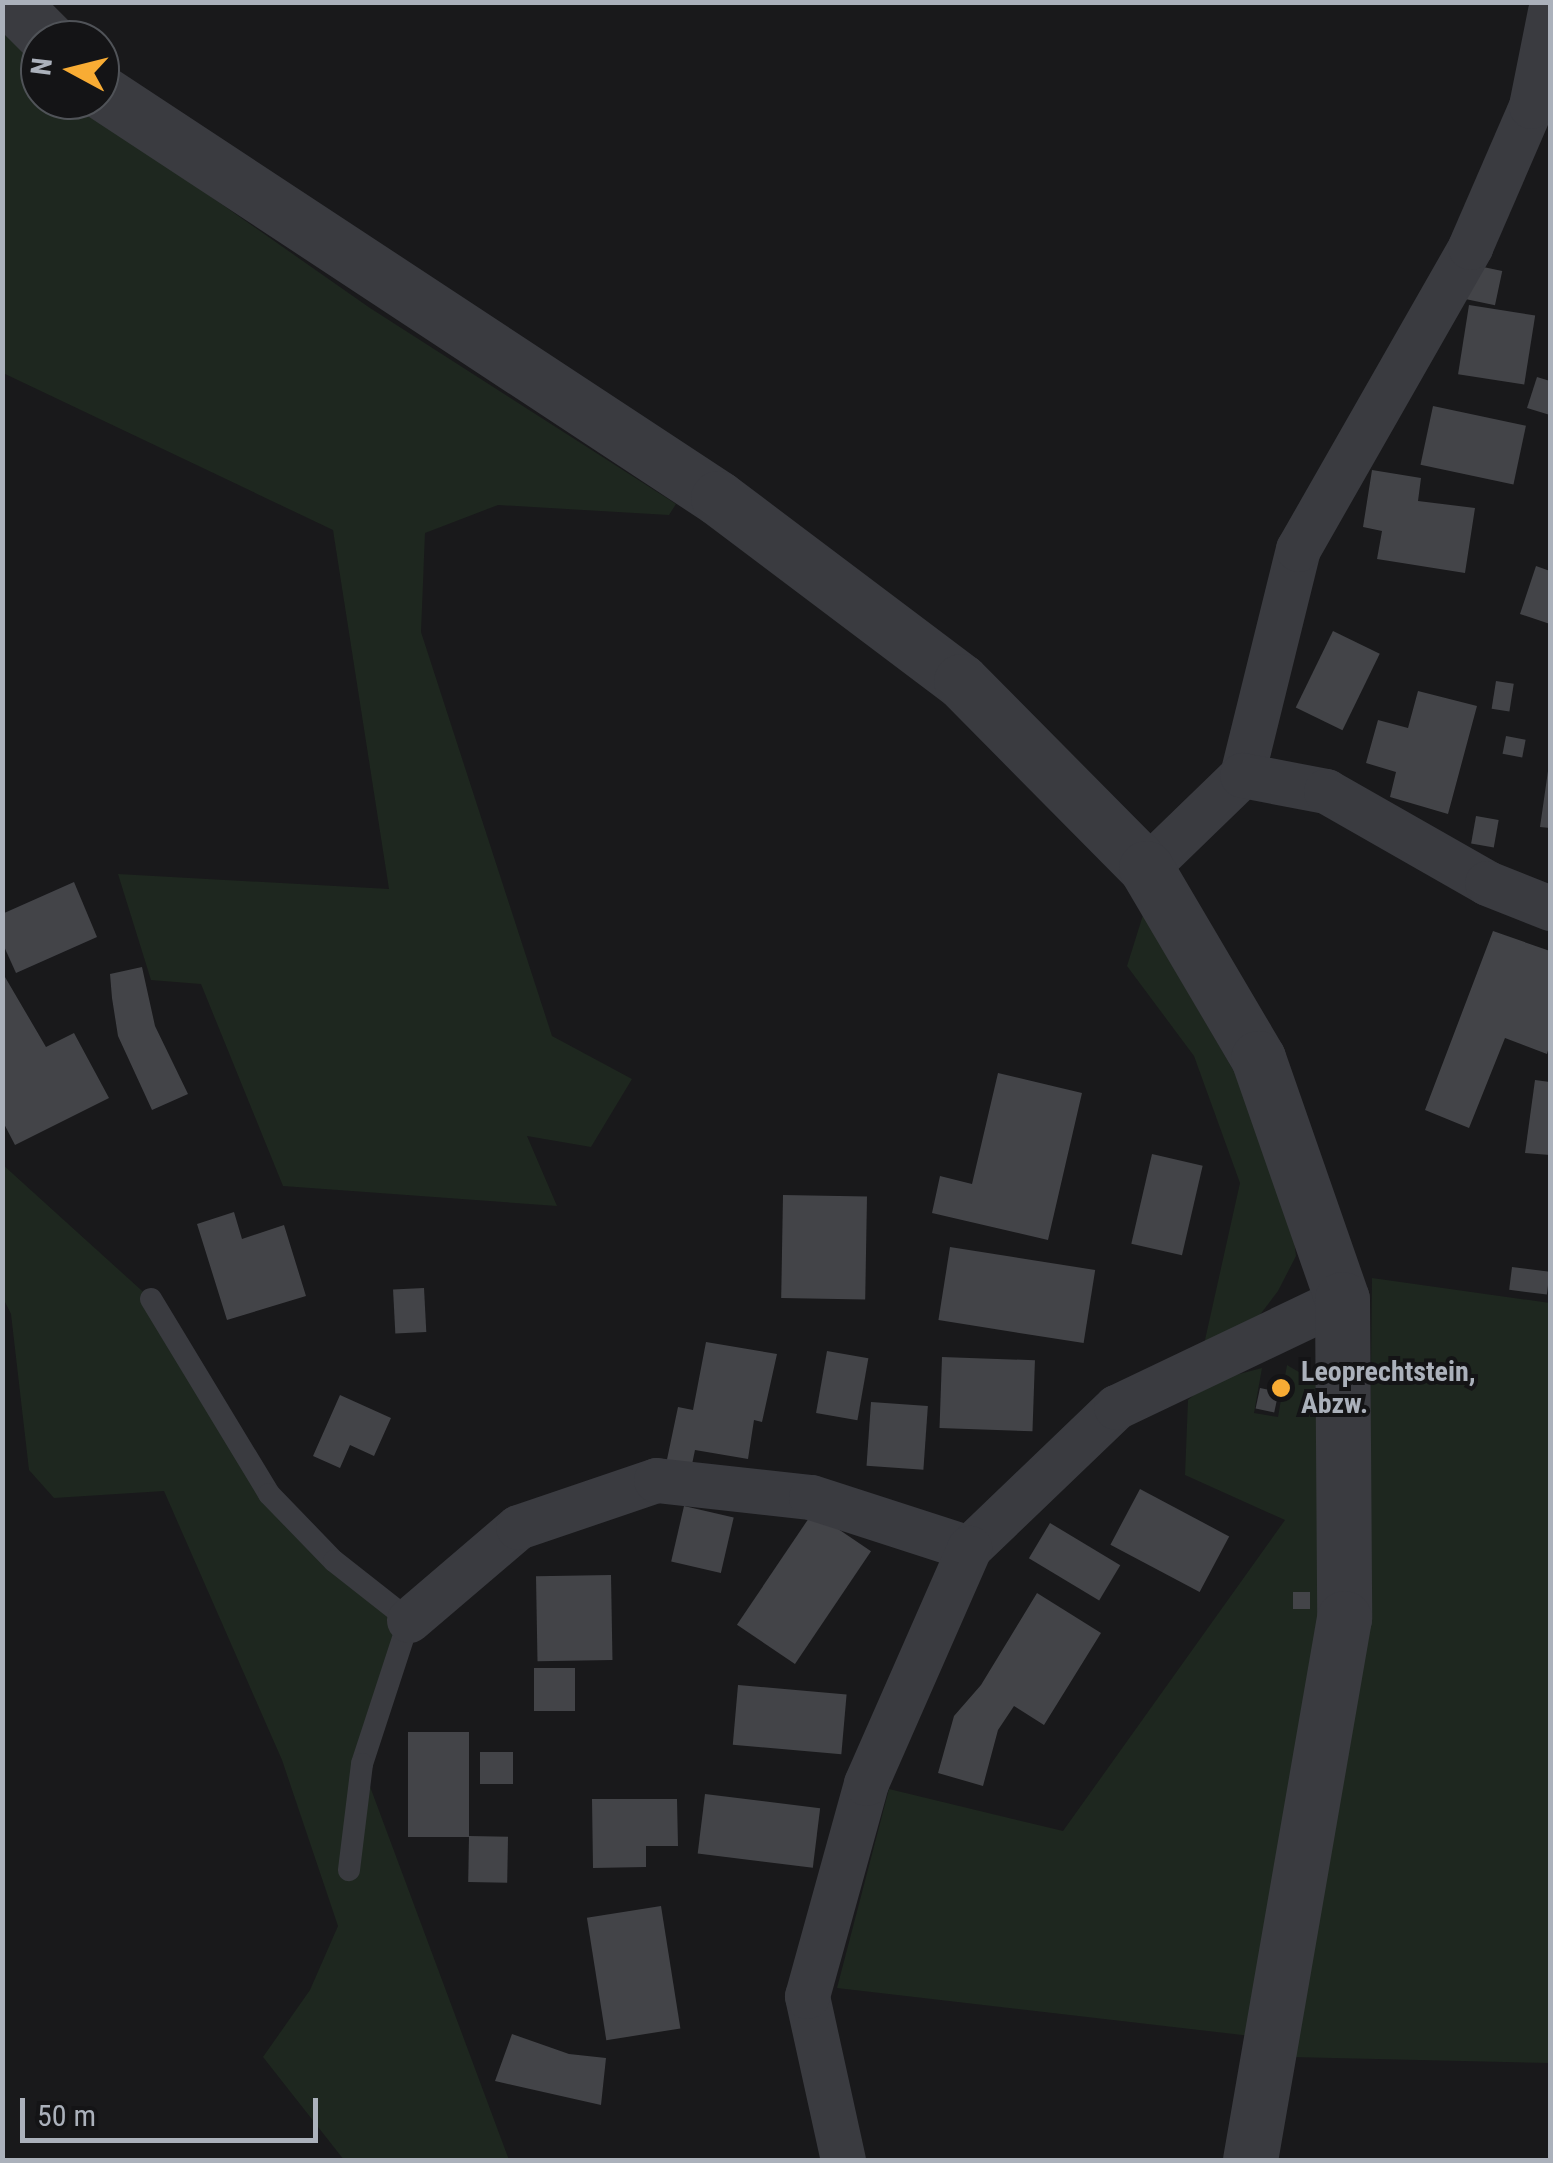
<!DOCTYPE html>
<html>
<head>
<meta charset="utf-8">
<style>
  body { margin:0 }
  #map { position:relative; width:1553px; height:2163px; overflow:hidden; background:#19191b; font-family:"Roboto Condensed",sans-serif }
  div>[style] { position:absolute }
  .green>* { inset:0; background:#1e271f }
  .building>* { inset:0; background:#434448; transform-origin:0 0 }
  .service>* { height:22px; margin:-11px; padding:0 11px; transform-origin:11px; border-radius:11px; background:#3a3b40 }
  .minor>* { height:45px; margin:-22.5px; padding:0 22.5px; transform-origin:22.5px; border-radius:22.5px; background:#3a3b40 }
  .tertiary>* { height:55px; margin:-27.5px; padding:0 27.5px; transform-origin:27.5px; border-radius:27.5px; background:#3a3b40 }
  .dots>* { width:28px; height:28px; translate:-50% -50%; box-sizing:border-box; border:5px solid #141416; border-radius:50% }
  span { translate:-50% -50%; white-space:nowrap; text-align:center; line-height:1.15; -webkit-text-stroke:8px #141416; paint-order:stroke }
  .poi-label { font-size:28px; color:#abb1bb; font-weight:700 }
  .left { translate:0 -50%; text-align:left }
  .frame { position:absolute; inset:0; border:5px solid #abb1bb; pointer-events:none }
  .north { position:absolute; left:20px; top:20px; width:100px; height:100px; box-sizing:border-box; background:#141416; border:2px solid #505358; border-radius:50%; rotate:277deg; font-size:28px; font-weight:700; line-height:40px; text-align:center; color:#abb1bb }
  .north::after { content:''; display:block; margin:auto; width:35px; height:45px; background:#f8ac34; clip-path:polygon(50% 0,100% 100%,50% 72%,0 100%) }
  .scale { position:absolute; left:20px; top:2098px; width:298px; height:45px; box-sizing:border-box; border:5px solid #abb1bb; border-top:0; padding-left:12px; font-size:30px; line-height:35px; white-space:nowrap; color:#abb1bb; -webkit-text-stroke:8px #141416; paint-order:stroke }
</style>
</head>
<body>
<div id="map">
  <div class="green">
    <div style="clip-path:polygon(3px 27px,40px 58px,40px 100px,90px 100px,177px 173px,370px 308px,676px 504px,669px 515px,498px 505px,425px 533px,421px 632px,552px 1036px,632px 1079px,591px 1147px,527px 1136px,557px 1206px,283px 1186px,201px 984px,151px 980px,118px 874px,389px 889px,333px 530px,3px 373px)"></div>
    <div style="clip-path:polygon(1143px 915px,1246px 1092px,1290px 1203px,1296px 1256px,1278px 1291px,1259px 1316px,1203px 1349px,1240px 1183px,1194px 1056px,1127px 966px)"></div>
    <div style="clip-path:polygon(2px 1164px,151px 1299px,271px 1496px,409px 1620px,362px 1765px,509px 2160px,344px 2160px,263px 2057px,310px 1990px,338px 1926px,282px 1760px,164px 1491px,54px 1498px,29px 1470px,11px 1314px,3px 1298px)"></div>
    <div style="clip-path:polygon(1372px 1278px,1550px 1303px,1550px 2063px,1291px 2057px,1369px 1551px)"></div>
    <div style="clip-path:polygon(1287px 1365px,1321px 1385px,1336px 1563px,1251px 2036px,837px 1988px,889px 1789px,1063px 1831px,1285px 1520px,1185px 1475px,1188px 1400px,1209px 1382px,1262px 1368px,1254px 1413px,1278px 1417px)"></div>
  </div>
  <div class="building">
    <div style="left:1469px;top:264px;width:34px;height:35px;rotate:12deg"></div>
    <div style="left:1469px;top:305px;width:67px;height:70px;rotate:9deg"></div>
    <div style="clip-path:polygon(1537px 377px,1550px 381px,1550px 415px,1527px 408px)"></div>
    <div style="left:1433px;top:406px;width:95px;height:60px;rotate:12deg"></div>
    <div style="clip-path:polygon(1372px 470px,1421px 478px,1418px 501px,1475px 508px,1465px 573px,1377px 559px,1382px 531px,1363px 527px)"></div>
    <div style="clip-path:polygon(1536px 566px,1550px 571px,1550px 624px,1520px 614px)"></div>
    <div style="left:1333px;top:631px;width:52px;height:85px;rotate:26deg"></div>
    <div style="left:1496px;top:681px;width:18px;height:28px;rotate:9deg"></div>
    <div style="clip-path:polygon(1418px 691px,1477px 706px,1448px 814px,1390px 797px,1396px 772px,1366px 763px,1378px 720px,1408px 728px)"></div>
    <div style="left:1506px;top:736px;width:20px;height:18px;rotate:11deg"></div>
    <div style="clip-path:polygon(1548px 771px,1550px 772px,1550px 828px,1540px 827px)"></div>
    <div style="left:1476px;top:816px;width:23px;height:28px;rotate:10deg"></div>
    <div style="clip-path:polygon(74px 882px,97px 937px,16px 973px,2px 942px,2px 914px)"></div>
    <div style="clip-path:polygon(1493px 931px,1550px 951px,1550px 1043px,1547px 1054px,1505px 1038px,1469px 1128px,1425px 1110px)"></div>
    <div style="clip-path:polygon(142px 967px,155px 1026px,188px 1094px,152px 1110px,118px 1036px,112px 998px,110px 974px)"></div>
    <div style="clip-path:polygon(5px 977px,46px 1047px,74px 1033px,109px 1098px,15px 1145px,2px 1120px)"></div>
    <div style="clip-path:polygon(998px 1073px,1082px 1093px,1048px 1240px,932px 1213px,940px 1176px,972px 1184px)"></div>
    <div style="clip-path:polygon(1535px 1080px,1550px 1082px,1550px 1155px,1525px 1153px)"></div>
    <div style="left:1152px;top:1154px;width:52px;height:92px;rotate:13deg"></div>
    <div style="left:783px;top:1195px;width:84px;height:103px;rotate:1deg"></div>
    <div style="clip-path:polygon(234px 1212px,242px 1239px,284px 1225px,306px 1296px,227px 1320px,197px 1224px)"></div>
    <div style="left:950px;top:1247px;width:147px;height:74px;rotate:9deg"></div>
    <div style="left:1512px;top:1267px;width:38px;height:23px;rotate:7deg"></div>
    <div style="left:424px;top:1288px;width:44px;height:31px;rotate:87deg"></div>
    <div style="clip-path:polygon(706px 1342px,777px 1354px,762px 1422px,754px 1420px,748px 1459px,695px 1450px,690px 1474px,665px 1469px,678px 1407px,693px 1410px)"></div>
    <div style="left:827px;top:1351px;width:42px;height:63px;rotate:10deg"></div>
    <div style="left:942px;top:1357px;width:93px;height:71px;rotate:2deg"></div>
    <div style="left:1260px;top:1388px;width:19px;height:21px;rotate:12deg"></div>
    <div style="clip-path:polygon(340px 1395px,391px 1418px,374px 1456px,350px 1445px,340px 1468px,313px 1456px)"></div>
    <div style="left:871px;top:1402px;width:57px;height:64px;rotate:4deg"></div>
    <div style="left:1140px;top:1489px;width:101px;height:63px;rotate:28deg"></div>
    <div style="left:684px;top:1506px;width:51px;height:57px;rotate:13deg"></div>
    <div style="left:813px;top:1512px;width:70px;height:136px;rotate:34deg"></div>
    <div style="left:1050px;top:1523px;width:82px;height:41px;rotate:31deg"></div>
    <div style="left:611px;top:1575px;width:85px;height:75px;rotate:89deg"></div>
    <div style="left:1293px;top:1592px;width:17px;height:17px"></div>
    <div style="clip-path:polygon(1037px 1593px,1101px 1633px,1044px 1725px,1014px 1706px,998px 1730px,983px 1786px,938px 1773px,954px 1716px,981px 1685px)"></div>
    <div style="left:534px;top:1668px;width:41px;height:43px"></div>
    <div style="left:738px;top:1685px;width:109px;height:60px;rotate:5deg"></div>
    <div style="left:408px;top:1732px;width:61px;height:105px"></div>
    <div style="left:513px;top:1752px;width:32px;height:33px;rotate:90deg"></div>
    <div style="left:705px;top:1794px;width:116px;height:60px;rotate:7deg"></div>
    <div style="clip-path:polygon(592px 1799px,677px 1799px,678px 1846px,646px 1846px,646px 1867px,593px 1868px)"></div>
    <div style="left:469px;top:1836px;width:39px;height:46px;rotate:1deg"></div>
    <div style="left:661px;top:1906px;width:124px;height:75px;rotate:81deg"></div>
    <div style="clip-path:polygon(512px 2034px,569px 2054px,606px 2058px,601px 2105px,495px 2081px)"></div>
  </div>
  <div class="service">
    <div style="left:151px;top:1299px;width:228px;rotate:58.8deg"></div>
    <div style="left:269px;top:1494px;width:93px;rotate:45.9deg"></div>
    <div style="left:334px;top:1561px;width:95px;rotate:38.2deg"></div>
    <div style="left:409px;top:1620px;width:151px;rotate:108.1deg"></div>
    <div style="left:362px;top:1764px;width:107px;rotate:97deg"></div>
  </div>
  <div class="minor">
    <div style="left:1242px;top:775px;width:233px;rotate:-76.1deg"></div>
    <div style="left:1298px;top:549px;width:348px;rotate:-60.3deg"></div>
    <div style="left:1470px;top:247px;width:154px;rotate:-66.6deg"></div>
    <div style="left:1531px;top:106px;width:97px;rotate:-78.7deg"></div>
    <div style="left:1146px;top:868px;width:134px;rotate:-44.1deg"></div>
    <div style="left:1242px;top:775px;width:86px;rotate:10.8deg"></div>
    <div style="left:1326px;top:791px;width:185px;rotate:29.7deg"></div>
    <div style="left:1487px;top:883px;width:68px;rotate:21.6deg"></div>
    <div style="left:409px;top:1620px;width:143px;rotate:-40.5deg"></div>
    <div style="left:518px;top:1527px;width:146px;rotate:-18.8deg"></div>
    <div style="left:656px;top:1480px;width:156px;rotate:6.3deg"></div>
    <div style="left:811px;top:1497px;width:166px;rotate:17.9deg"></div>
    <div style="left:969px;top:1548px;width:204px;rotate:-43.8deg"></div>
    <div style="left:1116px;top:1407px;width:250px;rotate:-25.5deg"></div>
    <div style="left:843px;top:2160px;width:168px;rotate:-102.4deg"></div>
    <div style="left:807px;top:1996px;width:221px;rotate:-74.5deg"></div>
    <div style="left:866px;top:1783px;width:257px;rotate:-66.3deg"></div>
  </div>
  <div class="tertiary">
    <div style="left:11px;top:2px;width:54px;rotate:45deg"></div>
    <div style="left:100px;top:91px;width:740px;rotate:33.37deg"></div>
    <div style="left:718px;top:498px;width:304px;rotate:37deg"></div>
    <div style="left:961px;top:681px;width:263px;rotate:45.3deg"></div>
    <div style="left:1146px;top:868px;width:221px;rotate:59.5deg"></div>
    <div style="left:1258px;top:1058px;width:255px;rotate:70.8deg"></div>
    <div style="left:1342px;top:1299px;width:319px;rotate:89.6deg"></div>
    <div style="left:1344px;top:1618px;width:550px;rotate:99.84deg"></div>
  </div>
  <div class="dots">
    <div style="left:1281px;top:1388px;background:#f8ac34"></div>
  </div>
  <div class="poi-label">
    <span class="left" style="left:1301px;top:1388px">Leoprechtstein,<br>Abzw.</span>
  </div>
  <div class="frame"></div>
  <div class="north">N</div>
  <div class="scale">50 m</div>
</div>
</body>
</html>
